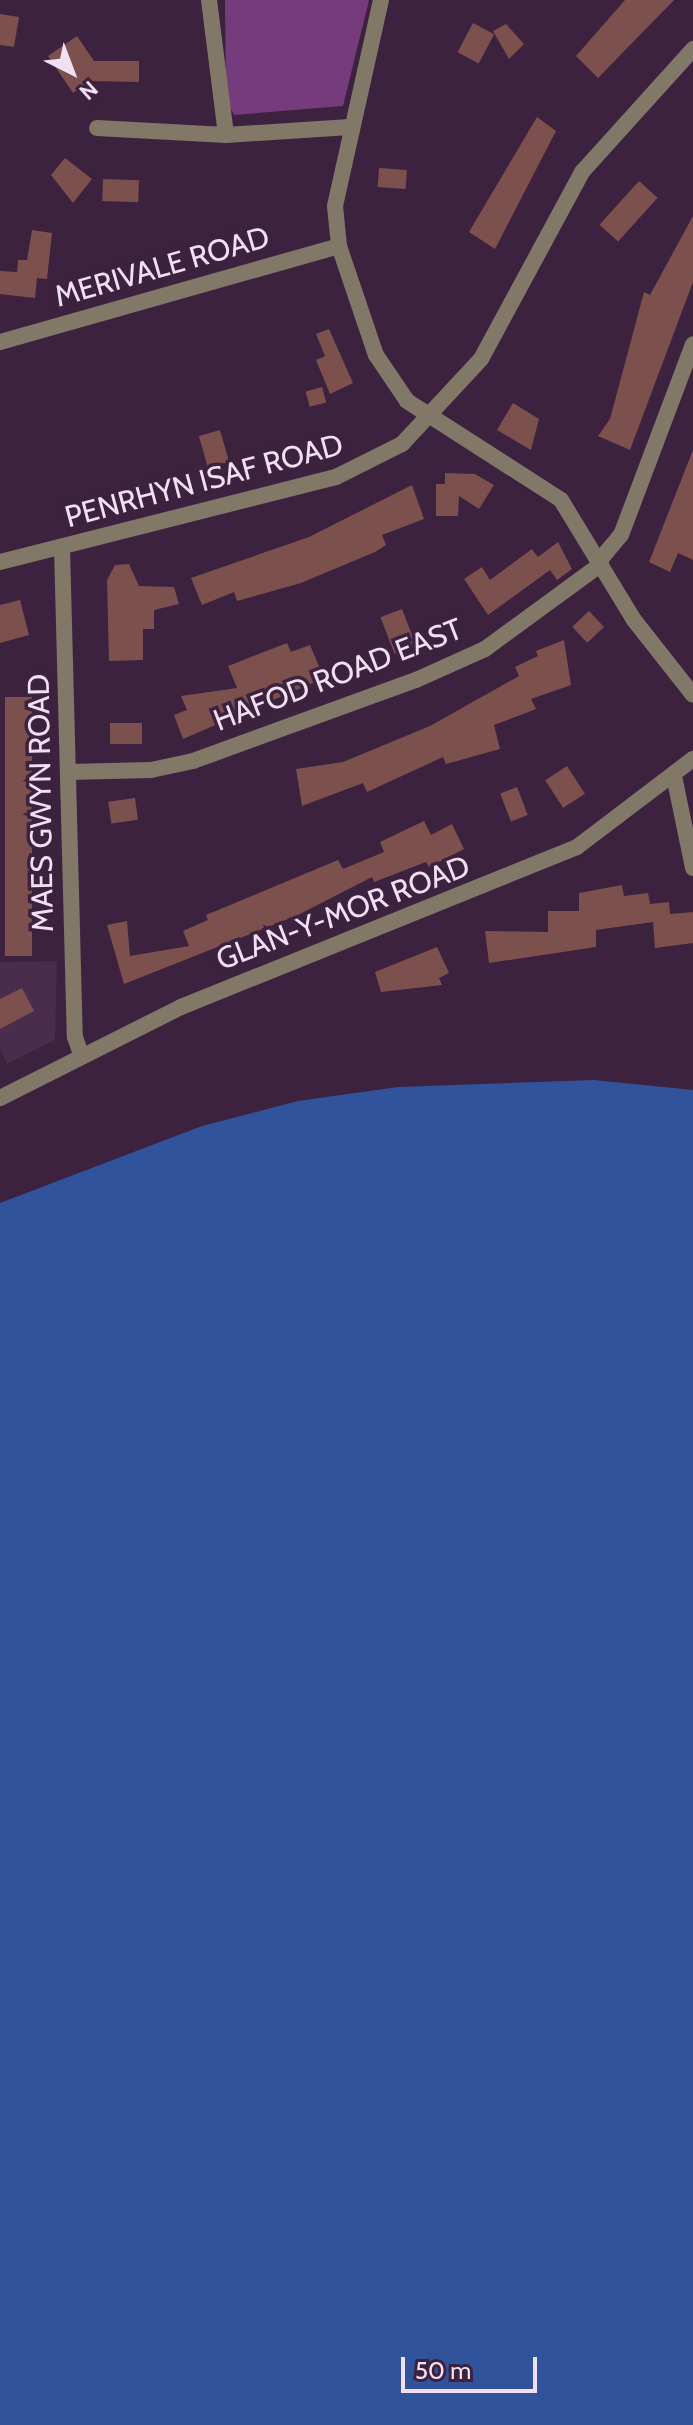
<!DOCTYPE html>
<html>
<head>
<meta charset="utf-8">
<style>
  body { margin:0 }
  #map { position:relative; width:693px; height:2425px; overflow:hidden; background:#3c223f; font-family:Cabin,sans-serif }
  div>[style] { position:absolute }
  .built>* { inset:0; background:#4a2c4d }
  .green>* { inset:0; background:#753b7c }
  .water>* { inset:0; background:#31539c }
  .building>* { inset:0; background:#7c504d; transform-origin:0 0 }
  .minor>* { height:16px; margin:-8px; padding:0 8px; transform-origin:8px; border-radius:8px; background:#817867 }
  .tertiary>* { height:16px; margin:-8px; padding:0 8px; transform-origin:8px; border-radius:8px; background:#817867 }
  span { translate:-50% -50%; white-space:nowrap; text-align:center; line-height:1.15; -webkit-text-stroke:7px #3c223f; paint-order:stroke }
  .street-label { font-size:30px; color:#f1e0f2 }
  .north { position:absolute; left:32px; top:32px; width:80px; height:80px; -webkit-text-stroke:6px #3c223f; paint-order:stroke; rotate:138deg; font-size:22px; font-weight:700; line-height:32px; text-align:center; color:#f1e0f2 }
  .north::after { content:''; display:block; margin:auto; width:28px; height:36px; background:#f1e0f2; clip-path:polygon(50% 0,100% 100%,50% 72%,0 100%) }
  .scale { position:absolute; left:401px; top:2357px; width:136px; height:36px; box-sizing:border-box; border:4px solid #f1e0f2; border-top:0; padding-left:10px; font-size:24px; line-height:28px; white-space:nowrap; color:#f1e0f2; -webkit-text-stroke:6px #3c223f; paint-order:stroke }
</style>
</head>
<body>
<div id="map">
  <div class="built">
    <div style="clip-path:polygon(57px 961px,55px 1040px,7px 1064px,0 1049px,0 962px)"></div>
  </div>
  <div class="green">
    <div style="clip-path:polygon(225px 0,369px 0,343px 106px,234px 115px,226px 99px)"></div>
  </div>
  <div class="water">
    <div style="clip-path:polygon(594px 1080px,693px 1090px,693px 2425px,0 2425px,0 1203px,202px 1126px,298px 1101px,398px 1087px)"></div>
  </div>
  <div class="building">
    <div style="clip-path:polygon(625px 0,674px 0,598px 78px,576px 56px)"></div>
    <div style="clip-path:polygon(0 14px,19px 17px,14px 47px,0 45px)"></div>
    <div style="left:473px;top:23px;width:24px;height:33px;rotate:28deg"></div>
    <div style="clip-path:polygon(506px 24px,524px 44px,509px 59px,493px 31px)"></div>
    <div style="clip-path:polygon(77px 36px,94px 61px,139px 61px,139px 82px,90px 81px,73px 93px,48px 56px)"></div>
    <div style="clip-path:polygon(537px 117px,556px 131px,495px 249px,469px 232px)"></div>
    <div style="clip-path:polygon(65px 158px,92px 179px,73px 203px,51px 175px)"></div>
    <div style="left:379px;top:168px;width:28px;height:19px;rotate:4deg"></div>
    <div style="left:103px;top:179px;width:36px;height:22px;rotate:2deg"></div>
    <div style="left:639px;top:181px;width:25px;height:59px;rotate:42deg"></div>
    <div style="clip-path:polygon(693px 216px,693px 282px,630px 450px,598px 436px,610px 419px,644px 292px,650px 295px)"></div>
    <div style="clip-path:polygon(32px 230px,52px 233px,47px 279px,37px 278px,35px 298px,0 294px,0 271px,17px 272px,18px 260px,27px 260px)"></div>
    <div style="clip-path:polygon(329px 329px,353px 383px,330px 394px,316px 360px,325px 356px,316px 334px)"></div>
    <div style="left:322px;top:387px;width:16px;height:17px;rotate:75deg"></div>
    <div style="clip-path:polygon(513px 403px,539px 419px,531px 450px,497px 430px)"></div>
    <div style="left:220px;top:430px;width:33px;height:22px;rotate:74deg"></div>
    <div style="clip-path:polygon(693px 450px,693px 560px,678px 553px,670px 572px,649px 562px)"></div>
    <div style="clip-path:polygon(445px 473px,475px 474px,494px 485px,479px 509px,459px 496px,458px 516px,436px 516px,436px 484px,445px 484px)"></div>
    <div style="clip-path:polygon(412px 485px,424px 519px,382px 535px,386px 545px,375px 552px,301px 583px,237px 601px,234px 592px,202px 605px,191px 578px,309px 537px)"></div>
    <div style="clip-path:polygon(558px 542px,572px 569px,557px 580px,550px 570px,488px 615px,464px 579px,482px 567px,490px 580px,532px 549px,538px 557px)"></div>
    <div style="clip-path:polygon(129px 564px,139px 586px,174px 587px,179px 604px,154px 610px,154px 629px,143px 629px,143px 660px,109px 661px,107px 580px,115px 565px)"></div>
    <div style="clip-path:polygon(20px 600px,29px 635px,0 643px,0 605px)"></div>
    <div style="left:402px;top:609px;width:39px;height:23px;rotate:69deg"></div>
    <div style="left:589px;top:611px;width:22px;height:23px;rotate:47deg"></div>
    <div style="clip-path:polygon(564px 640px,571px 685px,531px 699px,536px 709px,494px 725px,500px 749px,446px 764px,443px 757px,367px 792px,363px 783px,302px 806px,296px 769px,343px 762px,430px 726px,519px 676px,515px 667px,538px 656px,536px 651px)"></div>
    <div style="clip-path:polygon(287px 643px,291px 652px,310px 645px,324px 678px,183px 739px,174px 715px,187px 710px,181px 696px,237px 688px,228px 666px)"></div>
    <div style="left:5px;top:697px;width:27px;height:259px"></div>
    <div style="left:110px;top:723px;width:32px;height:21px"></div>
    <div style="left:567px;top:766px;width:33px;height:26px;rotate:57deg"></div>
    <div style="left:517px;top:787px;width:30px;height:18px;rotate:69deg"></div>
    <div style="left:135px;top:798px;width:22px;height:27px;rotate:82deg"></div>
    <div style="clip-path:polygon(424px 821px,431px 835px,452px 824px,464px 849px,429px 867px,426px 862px,374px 882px,372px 877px,298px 915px,124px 984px,107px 925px,127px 921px,130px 956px,189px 946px,183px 931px,208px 920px,206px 915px,338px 860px,343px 869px,384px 852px,380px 842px)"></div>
    <div style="clip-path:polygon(622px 885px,624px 896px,648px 893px,650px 904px,669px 902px,670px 914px,693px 912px,693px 943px,655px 948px,653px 922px,596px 930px,596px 947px,489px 963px,485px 931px,548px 932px,548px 911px,579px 911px,579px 893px)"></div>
    <div style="clip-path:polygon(437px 947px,449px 973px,439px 978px,442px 985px,381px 992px,375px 972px)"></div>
    <div style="clip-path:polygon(22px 988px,34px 1011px,0 1029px,0 999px)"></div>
  </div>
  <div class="minor">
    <div style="left:209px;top:0;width:136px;rotate:82.8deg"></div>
    <div style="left:381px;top:0;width:211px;rotate:102.6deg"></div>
    <div style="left:335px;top:206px;width:40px;rotate:84.3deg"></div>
    <div style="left:339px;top:246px;width:115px;rotate:71.3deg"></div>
    <div style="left:376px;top:355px;width:55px;rotate:56deg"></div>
    <div style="left:407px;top:401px;width:183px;rotate:32.7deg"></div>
    <div style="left:561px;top:500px;width:140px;rotate:58.7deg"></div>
    <div style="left:634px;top:620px;width:95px;rotate:51.8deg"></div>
    <div style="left:97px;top:128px;width:129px;rotate:3.1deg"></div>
    <div style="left:226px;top:135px;width:124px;rotate:-3.7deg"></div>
    <div style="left:0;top:342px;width:352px;rotate:-15.8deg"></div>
    <div style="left:62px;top:548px;width:489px;rotate:88.5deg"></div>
    <div style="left:75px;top:1037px;width:18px;rotate:71deg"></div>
    <div style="left:599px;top:561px;width:34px;rotate:-50deg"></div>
    <div style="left:621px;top:535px;width:204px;rotate:-69.3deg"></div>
    <div style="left:0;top:562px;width:347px;rotate:-14.2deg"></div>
    <div style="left:336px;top:477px;width:74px;rotate:-26.6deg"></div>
    <div style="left:402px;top:444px;width:116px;rotate:-47.1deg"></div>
    <div style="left:481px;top:359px;width:213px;rotate:-61.6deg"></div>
    <div style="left:582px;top:172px;width:166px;rotate:-47.9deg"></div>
    <div style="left:69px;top:772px;width:82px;rotate:-1.4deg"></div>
    <div style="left:151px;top:770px;width:43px;rotate:-12.1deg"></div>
    <div style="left:193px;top:761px;width:237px;rotate:-20deg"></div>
    <div style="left:416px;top:680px;width:76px;rotate:-24.2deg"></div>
    <div style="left:485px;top:649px;width:144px;rotate:-36.2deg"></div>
    <div style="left:674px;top:776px;width:94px;rotate:78.3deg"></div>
  </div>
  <div class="tertiary">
    <div style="left:0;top:1098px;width:203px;rotate:-26.7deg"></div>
    <div style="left:181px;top:1007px;width:427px;rotate:-22deg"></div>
    <div style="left:577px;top:847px;width:146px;rotate:-37.2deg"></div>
  </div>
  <div class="street-label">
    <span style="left:162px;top:267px;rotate:-16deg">MERIVALE ROAD</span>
    <span style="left:204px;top:481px;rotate:-15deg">PENRHYN ISAF ROAD</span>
    <span style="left:338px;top:675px;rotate:-21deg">HAFOD ROAD EAST</span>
    <span style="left:41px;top:803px;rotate:-91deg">MAES GWYN ROAD</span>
    <span style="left:343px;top:913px;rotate:-21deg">GLAN-Y-MOR ROAD</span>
  </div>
  <div class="north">N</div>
  <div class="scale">50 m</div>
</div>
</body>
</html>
